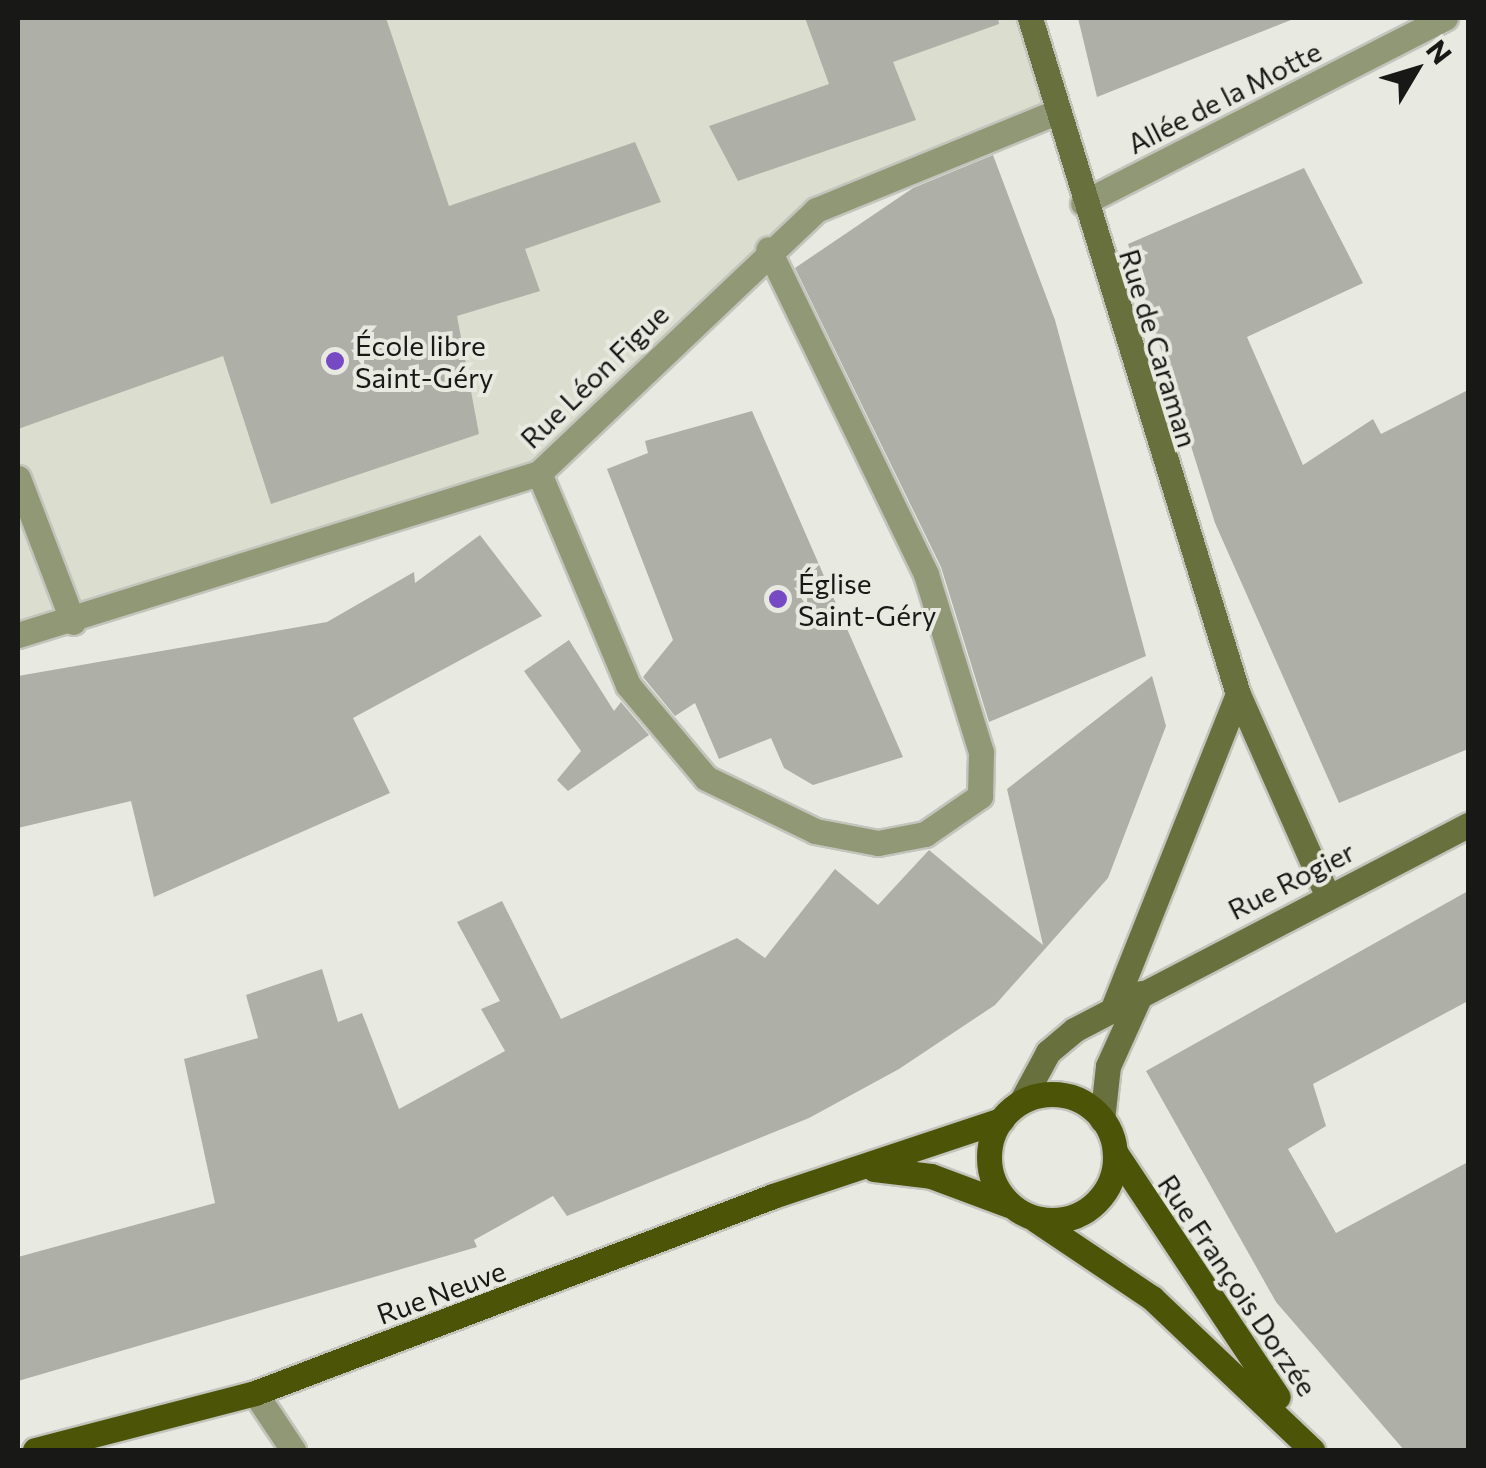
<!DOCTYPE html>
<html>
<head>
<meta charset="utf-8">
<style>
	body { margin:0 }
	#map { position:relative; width:1486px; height:1468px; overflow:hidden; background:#e8eae1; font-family:Commissioner,sans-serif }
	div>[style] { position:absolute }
	.built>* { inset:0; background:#dbdece }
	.building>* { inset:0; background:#aeafa7 }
	.roads { filter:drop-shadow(2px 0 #c3c4bc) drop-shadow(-2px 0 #c3c4bc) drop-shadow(0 2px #c3c4bc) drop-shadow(0 -2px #c3c4bc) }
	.lane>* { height:25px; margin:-12.5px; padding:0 12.5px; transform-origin:12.5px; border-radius:12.5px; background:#919875 }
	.street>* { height:25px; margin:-12.5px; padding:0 12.5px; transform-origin:12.5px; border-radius:12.5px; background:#919875 }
	.secondary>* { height:25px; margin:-12.5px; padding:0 12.5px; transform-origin:12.5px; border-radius:12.5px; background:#68703d }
	.primary>* { height:25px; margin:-12.5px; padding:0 12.5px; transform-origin:12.5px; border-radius:12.5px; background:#4c5408 }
	.primary>.ring { margin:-12.5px; padding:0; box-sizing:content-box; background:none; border:25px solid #4c5408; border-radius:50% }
	.dots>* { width:28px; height:28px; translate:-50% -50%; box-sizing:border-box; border:5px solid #e8eae1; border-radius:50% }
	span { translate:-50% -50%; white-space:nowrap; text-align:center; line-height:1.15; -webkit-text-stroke:8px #e8eae1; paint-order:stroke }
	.street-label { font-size:28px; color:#181916 }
	.poi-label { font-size:28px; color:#181916 }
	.left { translate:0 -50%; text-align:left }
	.frame { position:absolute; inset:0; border:20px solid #181916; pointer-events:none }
	.north { position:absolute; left:1366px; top:20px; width:100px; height:100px; -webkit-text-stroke:8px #e8eae1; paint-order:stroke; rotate:52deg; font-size:28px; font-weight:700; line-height:40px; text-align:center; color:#181916 }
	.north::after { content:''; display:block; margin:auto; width:35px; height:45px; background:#181916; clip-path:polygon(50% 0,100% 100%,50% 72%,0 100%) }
</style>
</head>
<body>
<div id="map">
	<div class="built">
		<i style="clip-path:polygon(18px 18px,1030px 18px,1054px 113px,816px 210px,539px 473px,18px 635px)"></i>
	</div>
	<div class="building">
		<i style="clip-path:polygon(18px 18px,386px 18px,449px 206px,635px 142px,661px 202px,525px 249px,540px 291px,457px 316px,479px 434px,271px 504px,223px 356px,18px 429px)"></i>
		<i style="clip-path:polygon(805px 18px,998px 18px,999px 24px,893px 62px,916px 120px,738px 181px,709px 126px,829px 84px)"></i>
		<i style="clip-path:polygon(1078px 18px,1290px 18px,1291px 20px,1097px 97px)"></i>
		<i style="clip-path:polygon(993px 155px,1055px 320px,1146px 656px,989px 722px,941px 567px,795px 268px,913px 188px)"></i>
		<i style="clip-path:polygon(1304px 168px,1363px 283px,1247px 337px,1303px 465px,1373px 419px,1381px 434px,1468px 390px,1468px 749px,1339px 803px,1215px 523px,1128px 244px)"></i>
		<i style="clip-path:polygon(752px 411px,903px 757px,813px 785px,784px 768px,771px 738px,719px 759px,695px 703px,675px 716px,643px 677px,673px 640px,607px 469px,648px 453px,645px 441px)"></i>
		<i style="clip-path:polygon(480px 535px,542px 616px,353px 718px,390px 793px,154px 897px,131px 801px,18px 828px,18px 676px,327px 622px,414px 572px,415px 583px)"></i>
		<i style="clip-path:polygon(569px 640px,614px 711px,621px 702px,649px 735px,568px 791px,557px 780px,581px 751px,524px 671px)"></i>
		<i style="clip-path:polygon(1152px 676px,1166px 726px,1108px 878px,995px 1005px,899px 1069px,809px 1118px,567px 1216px,553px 1196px,474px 1240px,477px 1247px,18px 1381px,18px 1257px,215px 1203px,184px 1059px,258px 1038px,246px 995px,322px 969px,338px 1022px,362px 1013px,399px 1109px,505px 1051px,481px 1009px,500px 1001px,457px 922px,502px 901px,561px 1019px,737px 938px,765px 958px,835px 869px,878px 905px,929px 850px,1043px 945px,1007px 789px)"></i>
		<i style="clip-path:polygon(1468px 891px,1468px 1001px,1313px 1084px,1326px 1126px,1288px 1149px,1336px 1233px,1468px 1162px,1468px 1450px,1404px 1450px,1276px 1302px,1146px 1071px)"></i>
	</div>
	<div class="roads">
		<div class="lane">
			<i style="left:539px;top:473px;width:230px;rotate:67.2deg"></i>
			<i style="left:628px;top:685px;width:121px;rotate:50deg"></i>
			<i style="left:706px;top:778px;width:121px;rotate:25.9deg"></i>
			<i style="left:815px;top:831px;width:64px;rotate:10.8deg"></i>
			<i style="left:878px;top:843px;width:48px;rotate:-10.8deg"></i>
			<i style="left:925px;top:834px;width:67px;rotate:-34.6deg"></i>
			<i style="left:980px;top:796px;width:44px;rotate:-88.7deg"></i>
			<i style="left:981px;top:752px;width:186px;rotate:-107.2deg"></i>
			<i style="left:926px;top:574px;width:361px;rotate:-115.9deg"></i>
		</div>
		<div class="street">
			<i style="left:1083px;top:203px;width:407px;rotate:-27.1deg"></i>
			<i style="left:18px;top:478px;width:154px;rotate:69.1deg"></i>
			<i style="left:18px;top:635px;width:546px;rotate:-17.27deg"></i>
			<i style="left:539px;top:473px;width:382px;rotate:-43.5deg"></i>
			<i style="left:816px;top:210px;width:257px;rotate:-22.2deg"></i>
			<i style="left:255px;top:1393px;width:69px;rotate:56.3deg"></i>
		</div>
		<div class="secondary">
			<i style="left:1030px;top:18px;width:707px;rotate:72.9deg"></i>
			<i style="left:1238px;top:694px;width:218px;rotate:66.1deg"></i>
			<i style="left:1113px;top:1008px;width:338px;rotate:-68.3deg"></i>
			<i style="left:1021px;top:1102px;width:57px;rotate:-61.6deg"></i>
			<i style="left:1048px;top:1052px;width:34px;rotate:-40deg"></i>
			<i style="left:1074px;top:1030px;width:444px;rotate:-27.5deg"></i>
			<i style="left:1102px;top:1120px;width:54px;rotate:-83.7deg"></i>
			<i style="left:1108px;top:1066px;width:80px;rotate:-65.7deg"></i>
		</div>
		<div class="primary">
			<i class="ring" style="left:989px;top:1094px;width:101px;height:101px"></i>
			<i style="left:1115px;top:1152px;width:294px;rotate:56.4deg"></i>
			<i style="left:874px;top:1169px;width:57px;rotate:7deg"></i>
			<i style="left:931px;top:1176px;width:83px;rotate:20.4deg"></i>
			<i style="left:1036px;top:1220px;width:140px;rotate:33.9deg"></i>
			<i style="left:1152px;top:1298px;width:221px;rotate:43.5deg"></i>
			<i style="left:35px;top:1450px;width:227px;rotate:-14.5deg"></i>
			<i style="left:255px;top:1393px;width:554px;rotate:-20.82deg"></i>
			<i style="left:773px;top:1196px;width:241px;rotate:-18.4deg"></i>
		</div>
	</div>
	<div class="dots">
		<i style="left:335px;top:361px;background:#754ac2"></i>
		<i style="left:778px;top:599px;background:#754ac2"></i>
	</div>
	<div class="street-label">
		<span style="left:1224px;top:97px;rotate:-27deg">Allée de la Motte</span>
		<span style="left:1159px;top:348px;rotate:73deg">Rue de Caraman</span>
		<span style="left:594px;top:376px;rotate:-44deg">Rue Léon Figue</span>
		<span style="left:1291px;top:880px;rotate:-27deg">Rue Rogier</span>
		<span style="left:1238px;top:1285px;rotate:56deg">Rue François Dorzée</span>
		<span style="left:441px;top:1292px;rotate:-20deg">Rue Neuve</span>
	</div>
	<div class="poi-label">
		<span class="left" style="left:355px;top:361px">École libre<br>Saint-Géry</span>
		<span class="left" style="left:798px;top:599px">Église<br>Saint-Géry</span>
	</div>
	<div class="frame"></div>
	<div class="north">N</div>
</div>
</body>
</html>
